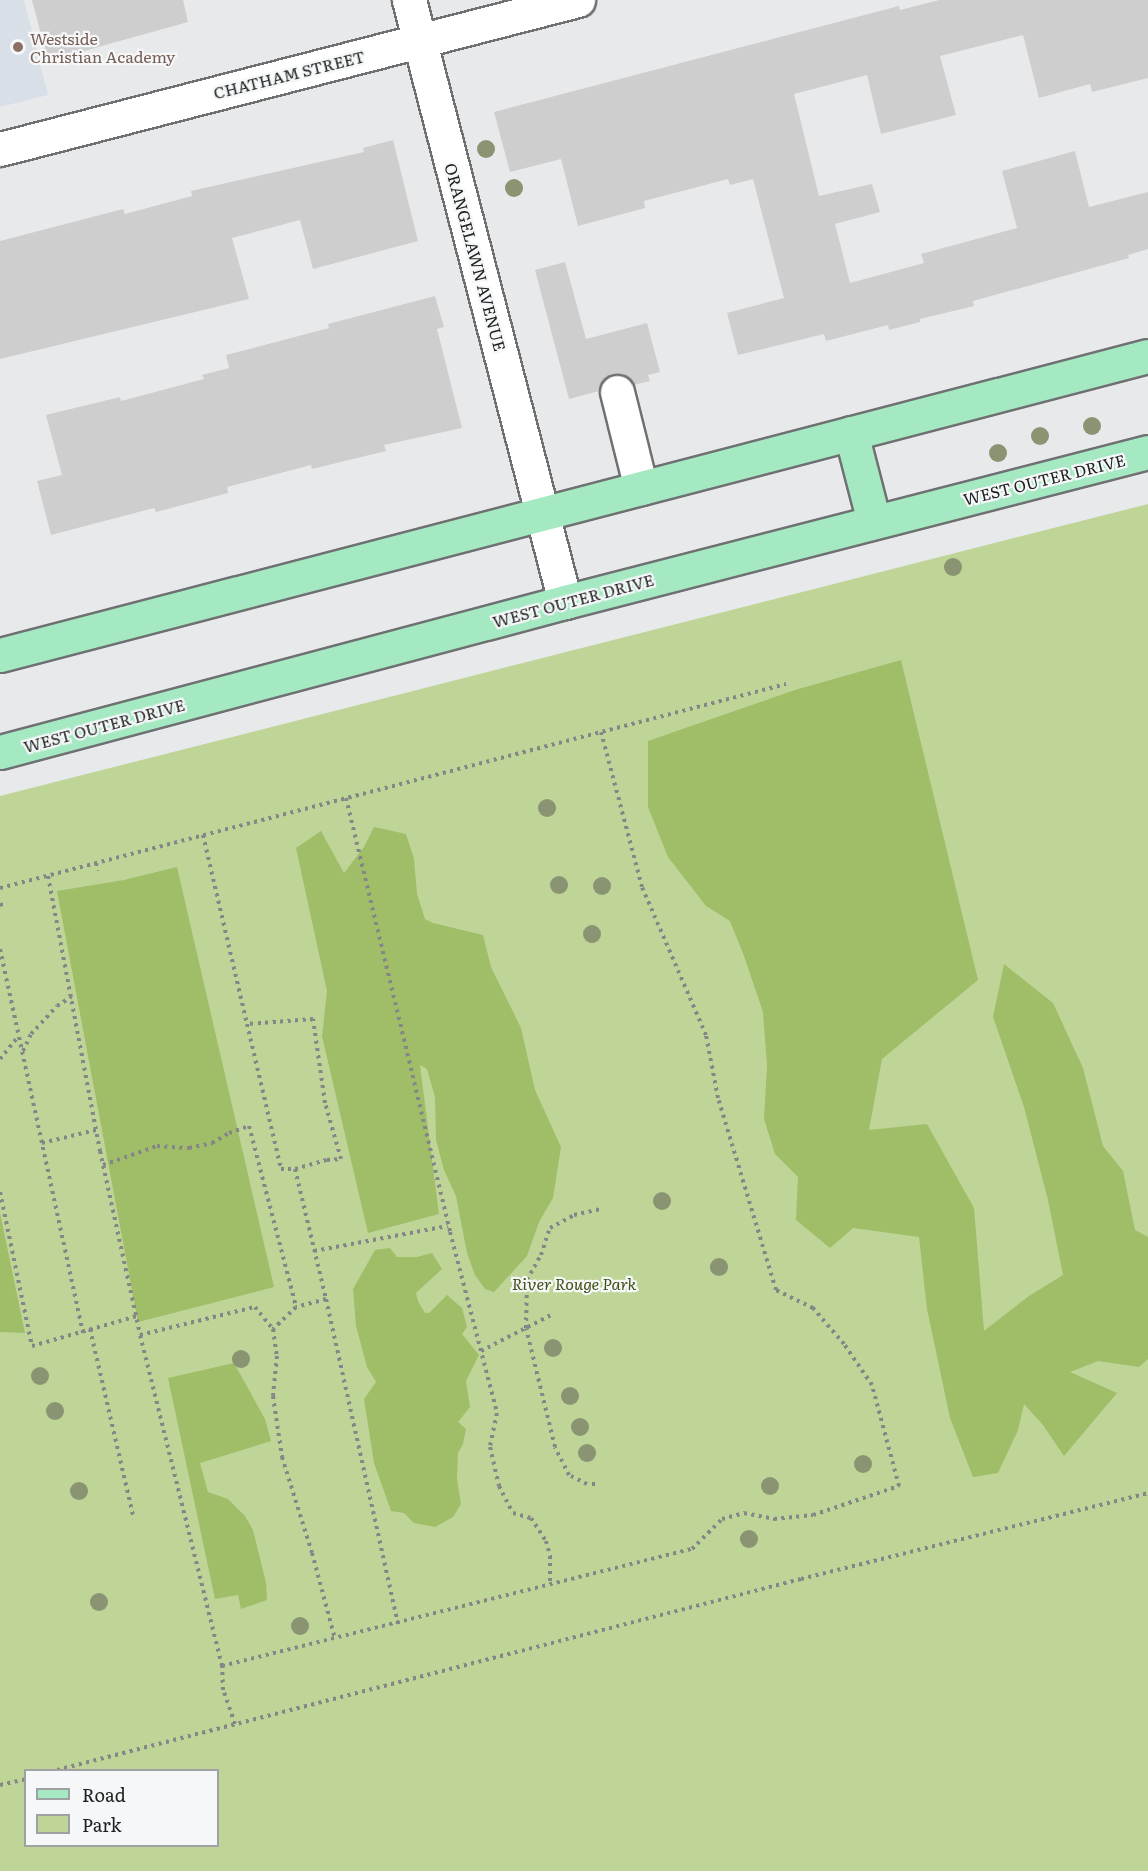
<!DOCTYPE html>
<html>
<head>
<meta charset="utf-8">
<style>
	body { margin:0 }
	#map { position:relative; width:1148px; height:1871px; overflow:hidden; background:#e8e9eb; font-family:Literata,serif }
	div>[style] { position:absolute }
	.built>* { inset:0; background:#d9dfe7 }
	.green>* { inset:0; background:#bed597 }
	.forest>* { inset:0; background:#a0bd68 }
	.building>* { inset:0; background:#cfcecf }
	.path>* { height:4px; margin-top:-2px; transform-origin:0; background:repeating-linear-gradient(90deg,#858687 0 3px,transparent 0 7.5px) }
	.roads { filter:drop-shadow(2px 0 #6f7072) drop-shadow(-2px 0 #6f7072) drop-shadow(0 2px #6f7072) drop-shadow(0 -2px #6f7072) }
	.minor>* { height:33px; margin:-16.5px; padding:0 16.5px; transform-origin:16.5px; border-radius:16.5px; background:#fff }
	.major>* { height:33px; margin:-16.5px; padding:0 16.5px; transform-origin:16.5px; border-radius:16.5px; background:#a4e9c1 }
	.trees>* { width:18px; height:18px; margin:-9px; border-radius:50%; background:#8a9473 }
	.dots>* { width:16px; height:16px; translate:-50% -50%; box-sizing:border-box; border:3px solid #f5f7f8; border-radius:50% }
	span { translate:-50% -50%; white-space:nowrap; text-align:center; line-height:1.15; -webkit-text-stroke:4.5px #f5f7f8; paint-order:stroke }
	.education-label { font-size:16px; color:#785e54 }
	.left { translate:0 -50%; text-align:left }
	.street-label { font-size:16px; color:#202121 }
	.park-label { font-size:16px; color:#3d4f11; font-style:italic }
	.legend { position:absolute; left:24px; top:1769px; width:195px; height:78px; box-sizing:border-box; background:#f5f7f8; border:2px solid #a0a1a2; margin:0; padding:8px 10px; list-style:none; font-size:18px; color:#202121 }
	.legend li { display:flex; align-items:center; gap:12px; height:30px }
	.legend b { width:30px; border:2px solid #a0a1a2 }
</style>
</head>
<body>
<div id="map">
	<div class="built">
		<i style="clip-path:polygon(0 0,24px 0,48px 95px,0 107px)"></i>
	</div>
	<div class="green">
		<i style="clip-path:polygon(evenodd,1148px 504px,1148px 1871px,0 1871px,0 796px,1148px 504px,26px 1770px,218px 1770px,218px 1846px,26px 1846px,26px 1770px)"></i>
	</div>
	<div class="forest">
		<i style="clip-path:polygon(901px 660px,978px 980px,882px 1059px,869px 1130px,927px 1124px,974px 1208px,984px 1331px,1029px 1296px,1063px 1275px,1048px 1200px,1024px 1107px,993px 1017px,1004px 964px,1053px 1003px,1083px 1068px,1103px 1146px,1123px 1171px,1135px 1230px,1148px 1237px,1148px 1359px,1139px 1367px,1098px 1361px,1070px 1372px,1117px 1393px,1064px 1456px,1043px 1425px,1024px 1404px,1018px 1430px,998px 1473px,973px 1477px,950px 1418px,927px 1309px,919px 1237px,853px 1228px,830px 1248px,796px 1220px,798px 1177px,775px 1154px,764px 1119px,767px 1065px,763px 1012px,744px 956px,730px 921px,706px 906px,668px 857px,648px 807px,648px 741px,795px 690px)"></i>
		<i style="clip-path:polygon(374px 827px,406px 834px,414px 859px,417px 894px,425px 919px,433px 923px,483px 935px,491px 967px,521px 1028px,535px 1090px,561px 1147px,553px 1198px,539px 1222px,527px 1256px,494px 1292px,485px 1289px,475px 1275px,467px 1253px,456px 1196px,444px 1170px,436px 1140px,435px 1097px,427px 1069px,420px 1065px,439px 1214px,368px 1233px,322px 1036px,327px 991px,296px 848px,321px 831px,344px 873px,364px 847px)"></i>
		<i style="clip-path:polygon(177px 867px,274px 1287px,138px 1322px,57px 891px,124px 880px)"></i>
		<i style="clip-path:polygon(0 1213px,25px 1333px,0 1332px)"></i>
		<i style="clip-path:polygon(390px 1248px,397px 1257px,417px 1257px,432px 1253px,442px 1269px,416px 1293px,418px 1301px,425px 1313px,429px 1313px,447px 1295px,462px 1308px,467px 1327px,462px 1334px,479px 1355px,466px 1381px,470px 1407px,458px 1422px,466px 1429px,463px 1444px,458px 1453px,457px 1479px,461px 1504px,453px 1517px,435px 1527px,414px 1523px,404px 1513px,391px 1511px,374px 1463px,364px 1399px,376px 1382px,367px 1367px,356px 1326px,353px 1289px,375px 1250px)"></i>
		<i style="clip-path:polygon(234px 1363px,265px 1419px,271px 1441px,200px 1463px,208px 1492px,228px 1499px,245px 1516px,253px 1530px,266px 1583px,267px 1600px,241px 1609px,238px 1595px,215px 1599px,168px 1378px)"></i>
	</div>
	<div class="building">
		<i style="clip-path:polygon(32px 0,183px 0,188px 22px,48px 61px)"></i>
		<i style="clip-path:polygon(939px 0,1148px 0,1148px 78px,1092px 92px,1090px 84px,1039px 98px,1023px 35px,940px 56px,956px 115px,881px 134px,867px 75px,794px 94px,819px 196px,872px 184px,880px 212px,835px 224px,850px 283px,924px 263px,921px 254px,1017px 228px,1002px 171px,1075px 151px,1089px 207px,1148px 192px,1148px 249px,1128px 255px,1129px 258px,973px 301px,974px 306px,920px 319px,920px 322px,889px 330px,888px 325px,826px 341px,824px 334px,738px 355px,727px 313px,784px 298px,753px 179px,730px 185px,728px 179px,644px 201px,645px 208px,578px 226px,561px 159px,510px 172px,494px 112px,899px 6px,900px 10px)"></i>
		<i style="clip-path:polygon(393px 140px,418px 241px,313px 269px,300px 220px,232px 238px,249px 299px,0 359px,0 241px,123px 209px,125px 214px,192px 196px,191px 191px,364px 152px,363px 148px)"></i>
		<i style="clip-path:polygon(565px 262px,586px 339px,647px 323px,660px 372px,648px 375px,650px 381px,634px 385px,623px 374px,613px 374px,604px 379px,599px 391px,569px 399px,535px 270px)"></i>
		<i style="clip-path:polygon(435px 296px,444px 327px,437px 329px,462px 428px,384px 445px,386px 451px,312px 469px,311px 465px,227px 487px,228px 493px,156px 512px,154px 508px,51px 535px,37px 481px,62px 475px,46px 415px,120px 397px,121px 401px,204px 379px,202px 375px,229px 368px,226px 355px,329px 328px,328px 324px)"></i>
	</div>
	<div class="path">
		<i style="left:346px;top:798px;width:446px;rotate:76.5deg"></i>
		<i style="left:450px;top:1232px;width:187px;rotate:75.4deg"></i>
		<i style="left:497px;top:1413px;width:35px;rotate:102deg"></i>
		<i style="left:490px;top:1447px;width:40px;rotate:77deg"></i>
		<i style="left:499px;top:1486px;width:30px;rotate:63deg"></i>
		<i style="left:513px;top:1513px;width:19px;rotate:16deg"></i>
		<i style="left:531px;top:1518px;width:27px;rotate:57deg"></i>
		<i style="left:546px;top:1541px;width:16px;rotate:75deg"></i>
		<i style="left:550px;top:1556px;width:29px;rotate:90deg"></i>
		<i style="left:203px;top:835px;width:194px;rotate:76.9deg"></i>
		<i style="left:96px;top:863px;width:8px;rotate:76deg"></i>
		<i style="left:48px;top:876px;width:280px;rotate:79.3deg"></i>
		<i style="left:100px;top:1151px;width:188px;rotate:77.7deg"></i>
		<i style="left:0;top:888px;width:812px;rotate:-14.55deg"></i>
		<i style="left:0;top:904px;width:5px;rotate:22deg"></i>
		<i style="left:0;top:949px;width:393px;rotate:77.8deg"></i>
		<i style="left:23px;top:1051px;width:19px;rotate:-65deg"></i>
		<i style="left:31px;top:1034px;width:38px;rotate:-47deg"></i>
		<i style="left:57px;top:1006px;width:17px;rotate:-33deg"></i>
		<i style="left:0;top:1059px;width:28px;rotate:-51deg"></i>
		<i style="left:42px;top:1143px;width:56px;rotate:-13.5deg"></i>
		<i style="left:103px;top:1165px;width:57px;rotate:-19.4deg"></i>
		<i style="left:157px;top:1146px;width:32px;rotate:4deg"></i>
		<i style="left:189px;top:1148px;width:24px;rotate:-12deg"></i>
		<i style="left:212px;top:1143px;width:20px;rotate:-30deg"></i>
		<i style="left:229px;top:1133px;width:21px;rotate:-19deg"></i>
		<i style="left:249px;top:1126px;width:187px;rotate:75.4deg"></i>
		<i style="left:295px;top:1169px;width:33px;rotate:-16deg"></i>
		<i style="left:327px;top:1160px;width:14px;rotate:-4deg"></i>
		<i style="left:341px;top:1159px;width:58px;rotate:-105.9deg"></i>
		<i style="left:325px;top:1103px;width:85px;rotate:-98.1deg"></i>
		<i style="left:313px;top:1019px;width:66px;rotate:175.7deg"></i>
		<i style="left:247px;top:1024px;width:149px;rotate:76.8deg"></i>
		<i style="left:281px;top:1169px;width:14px"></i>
		<i style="left:295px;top:1169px;width:134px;rotate:76.6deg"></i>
		<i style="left:326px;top:1299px;width:31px;rotate:165deg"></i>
		<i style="left:296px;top:1307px;width:32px;rotate:136deg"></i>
		<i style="left:273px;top:1329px;width:27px;rotate:82deg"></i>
		<i style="left:277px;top:1356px;width:40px;rotate:95.7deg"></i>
		<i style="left:273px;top:1396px;width:62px;rotate:81.6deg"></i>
		<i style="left:282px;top:1457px;width:101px;rotate:72.6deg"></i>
		<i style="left:312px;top:1553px;width:89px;rotate:75deg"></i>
		<i style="left:0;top:1192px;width:157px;rotate:78.3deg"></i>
		<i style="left:32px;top:1346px;width:109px;rotate:-15.9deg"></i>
		<i style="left:314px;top:1251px;width:136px;rotate:-10.6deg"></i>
		<i style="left:326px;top:1299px;width:333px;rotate:77.5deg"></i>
		<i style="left:90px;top:1329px;width:195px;rotate:77deg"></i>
		<i style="left:481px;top:1351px;width:79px;rotate:-27.2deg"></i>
		<i style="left:595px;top:1484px;width:8px;rotate:180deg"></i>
		<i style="left:587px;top:1484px;width:20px;rotate:-153deg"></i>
		<i style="left:569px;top:1475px;width:31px;rotate:-117deg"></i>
		<i style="left:555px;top:1447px;width:122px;rotate:-103.7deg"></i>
		<i style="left:526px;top:1328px;width:48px;rotate:-88.8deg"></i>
		<i style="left:527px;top:1280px;width:29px;rotate:-61deg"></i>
		<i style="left:541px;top:1255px;width:28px;rotate:-72deg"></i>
		<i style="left:550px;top:1228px;width:27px;rotate:-28deg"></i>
		<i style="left:574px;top:1215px;width:27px;rotate:-13deg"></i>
		<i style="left:222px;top:1666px;width:484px;rotate:-14deg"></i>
		<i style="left:692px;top:1549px;width:42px;rotate:-45deg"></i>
		<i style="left:722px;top:1519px;width:23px;rotate:-15deg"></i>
		<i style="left:744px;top:1513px;width:31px;rotate:11deg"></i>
		<i style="left:774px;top:1519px;width:39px;rotate:-6deg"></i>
		<i style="left:813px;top:1515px;width:91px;rotate:-18.6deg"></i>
		<i style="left:899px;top:1486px;width:105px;rotate:-105deg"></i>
		<i style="left:872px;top:1385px;width:50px;rotate:-124.3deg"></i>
		<i style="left:844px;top:1344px;width:48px;rotate:-130.7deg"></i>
		<i style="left:813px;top:1308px;width:41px;rotate:-154.1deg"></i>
		<i style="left:776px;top:1290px;width:201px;rotate:-106.8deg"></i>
		<i style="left:718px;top:1098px;width:64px;rotate:-100.8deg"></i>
		<i style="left:706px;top:1035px;width:161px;rotate:-113.4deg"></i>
		<i style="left:642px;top:887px;width:160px;rotate:-104.8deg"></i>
		<i style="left:235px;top:1724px;width:36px;rotate:-109deg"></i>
		<i style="left:223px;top:1690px;width:24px;rotate:-92deg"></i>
		<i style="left:222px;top:1666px;width:341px;rotate:-103.9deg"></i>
		<i style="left:140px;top:1335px;width:118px;rotate:-13.7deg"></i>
		<i style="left:255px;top:1307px;width:28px;rotate:51deg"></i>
		<i style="left:57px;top:1770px;width:768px;rotate:-14.4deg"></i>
		<i style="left:801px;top:1579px;width:357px;rotate:-13.9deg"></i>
		<i style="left:0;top:1785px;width:27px;rotate:-13deg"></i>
	</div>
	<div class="roads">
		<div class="minor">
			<i style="left:409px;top:0;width:622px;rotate:75.47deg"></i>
			<i style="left:0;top:149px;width:597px;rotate:-14.46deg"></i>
			<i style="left:617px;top:392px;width:99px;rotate:76deg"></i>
		</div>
		<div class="major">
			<i style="left:851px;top:433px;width:92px;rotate:75.5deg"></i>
			<i style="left:0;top:655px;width:1186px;rotate:-14.6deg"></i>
			<i style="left:0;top:752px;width:585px;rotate:-14.87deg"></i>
			<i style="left:565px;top:602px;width:602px;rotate:-14.43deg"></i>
		</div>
	</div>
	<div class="trees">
		<i style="left:486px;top:149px"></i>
		<i style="left:514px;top:188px"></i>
		<i style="left:1092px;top:426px"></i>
		<i style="left:1040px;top:436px"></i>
		<i style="left:998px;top:453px"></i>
		<i style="left:953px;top:567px"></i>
		<i style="left:547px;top:808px"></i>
		<i style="left:559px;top:885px"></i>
		<i style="left:602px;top:886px"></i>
		<i style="left:592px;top:934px"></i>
		<i style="left:662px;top:1201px"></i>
		<i style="left:719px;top:1267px"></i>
		<i style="left:553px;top:1348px"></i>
		<i style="left:241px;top:1359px"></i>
		<i style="left:40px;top:1376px"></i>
		<i style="left:570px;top:1396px"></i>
		<i style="left:55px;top:1411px"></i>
		<i style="left:580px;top:1427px"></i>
		<i style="left:587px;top:1453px"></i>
		<i style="left:863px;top:1464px"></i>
		<i style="left:770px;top:1486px"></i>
		<i style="left:79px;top:1491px"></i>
		<i style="left:749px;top:1539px"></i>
		<i style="left:99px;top:1602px"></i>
		<i style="left:300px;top:1626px"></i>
	</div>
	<div class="dots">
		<i style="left:18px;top:47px;background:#8d6e63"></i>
	</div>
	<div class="education-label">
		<span class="left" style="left:30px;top:47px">Westside<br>Christian Academy</span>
	</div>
	<div class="street-label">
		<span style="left:289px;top:74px;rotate:-14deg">CHATHAM STREET</span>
		<span style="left:476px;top:257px;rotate:75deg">ORANGELAWN AVENUE</span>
		<span style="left:1044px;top:479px;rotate:-14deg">WEST OUTER DRIVE</span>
		<span style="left:573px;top:600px;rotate:-15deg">WEST OUTER DRIVE</span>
		<span style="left:104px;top:725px;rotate:-15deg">WEST OUTER DRIVE</span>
	</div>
	<div class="park-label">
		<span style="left:574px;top:1283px">River Rouge Park</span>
	</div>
	<ul class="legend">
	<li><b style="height:8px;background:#a4e9c1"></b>Road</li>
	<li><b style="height:16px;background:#bed597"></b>Park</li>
	</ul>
</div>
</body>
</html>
